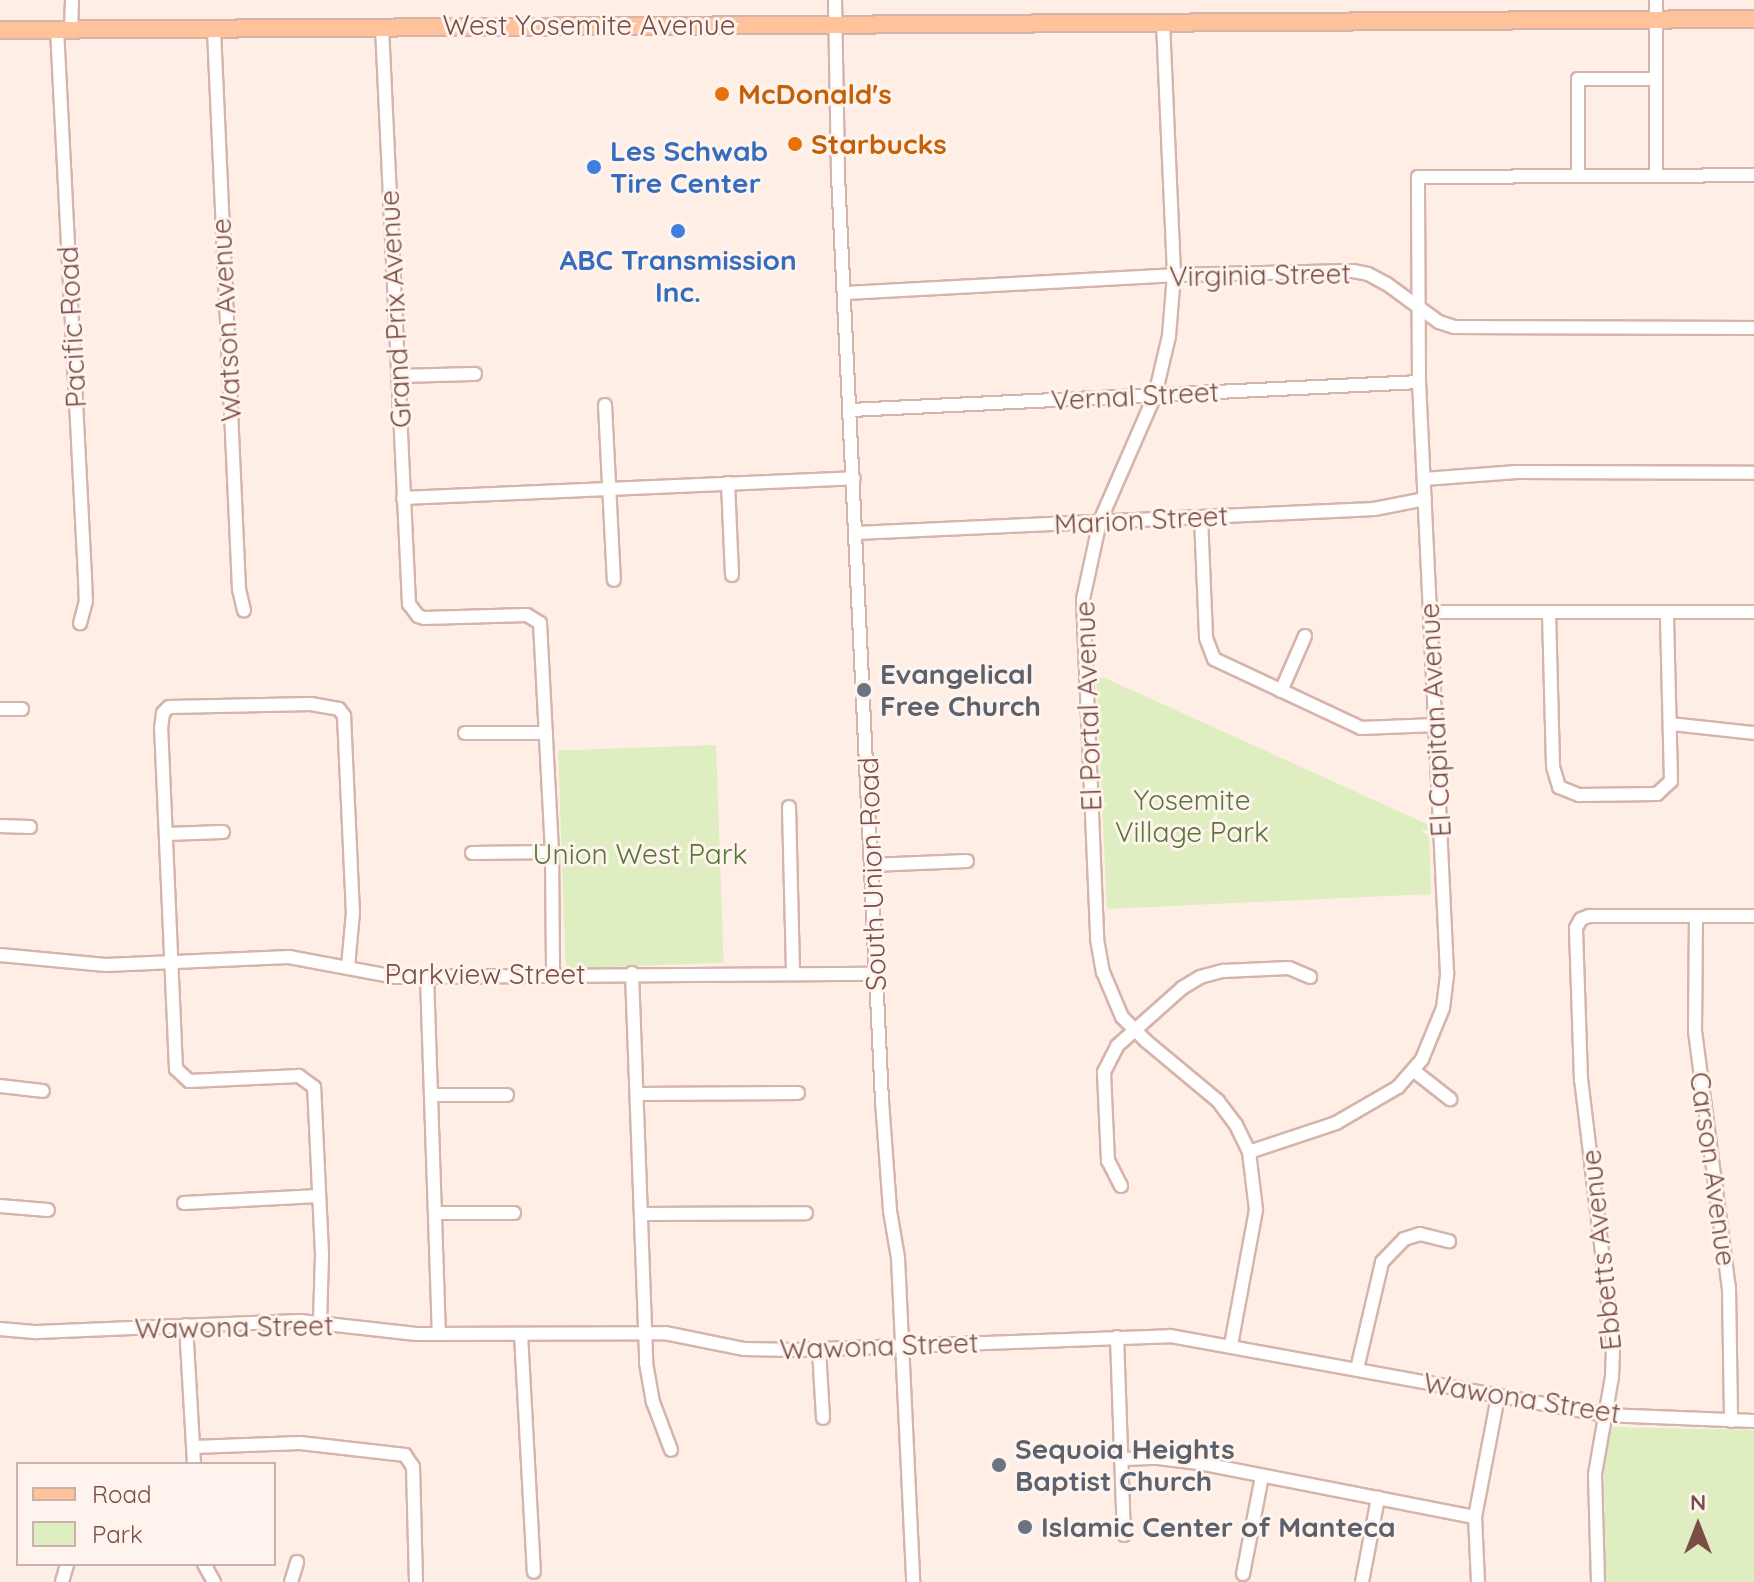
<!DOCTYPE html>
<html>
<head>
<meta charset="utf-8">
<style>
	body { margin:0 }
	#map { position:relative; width:1754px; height:1582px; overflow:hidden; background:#ffeee5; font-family:Quicksand,sans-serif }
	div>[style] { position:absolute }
	.green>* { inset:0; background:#deeec1; transform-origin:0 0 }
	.roads { filter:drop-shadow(2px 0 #d5b4ac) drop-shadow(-2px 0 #d5b4ac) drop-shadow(0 2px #d5b4ac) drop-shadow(0 -2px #d5b4ac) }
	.minor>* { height:12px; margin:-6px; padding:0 6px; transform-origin:6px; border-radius:6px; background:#fff }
	.major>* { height:16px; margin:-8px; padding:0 8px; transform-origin:8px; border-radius:8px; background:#ffc29b }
	.dots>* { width:22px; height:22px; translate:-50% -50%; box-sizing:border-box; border:4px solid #fff4ed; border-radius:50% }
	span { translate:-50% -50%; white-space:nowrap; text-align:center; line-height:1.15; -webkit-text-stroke:6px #fff4ed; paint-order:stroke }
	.street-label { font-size:28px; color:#7b4d47 }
	.food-label { font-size:28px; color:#c56008; font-weight:700 }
	.left { translate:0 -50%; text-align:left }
	.shop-label { font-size:28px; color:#366cbe; font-weight:700 }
	.worship-label { font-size:28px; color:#5b616d; font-weight:700 }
	.park-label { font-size:28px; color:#597638 }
	.legend { position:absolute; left:16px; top:1462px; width:260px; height:104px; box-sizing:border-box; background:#fff4ed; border:2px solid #cab1ab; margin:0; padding:10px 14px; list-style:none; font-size:24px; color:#7b4d47 }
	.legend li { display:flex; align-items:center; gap:16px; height:40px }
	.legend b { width:40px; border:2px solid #cab1ab }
	.north { position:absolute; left:1658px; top:1486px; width:80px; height:80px; -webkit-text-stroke:6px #fff4ed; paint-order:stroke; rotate:0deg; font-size:22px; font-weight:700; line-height:32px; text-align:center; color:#7b4d47 }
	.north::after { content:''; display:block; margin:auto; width:28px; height:36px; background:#7b4d47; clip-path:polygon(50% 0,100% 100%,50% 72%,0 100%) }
</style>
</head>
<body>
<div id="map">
	<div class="green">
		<i style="clip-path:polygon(1096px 674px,1429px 825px,1431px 894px,1107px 909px)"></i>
		<i style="left:716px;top:745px;width:218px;height:158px;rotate:88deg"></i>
		<i style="clip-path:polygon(1611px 1427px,1754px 1430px,1754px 1582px,1605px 1582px,1604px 1462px)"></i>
	</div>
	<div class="roads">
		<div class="minor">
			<i style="left:835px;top:0;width:175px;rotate:89deg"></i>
			<i style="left:838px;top:175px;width:927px;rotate:87.28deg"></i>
			<i style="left:882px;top:1101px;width:110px;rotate:85.8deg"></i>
			<i style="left:890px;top:1211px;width:48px;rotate:80.3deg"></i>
			<i style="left:898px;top:1258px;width:324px;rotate:87.3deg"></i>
			<i style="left:1163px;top:22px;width:253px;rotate:87.5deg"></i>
			<i style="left:1174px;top:275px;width:61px;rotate:94.7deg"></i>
			<i style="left:1169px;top:336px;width:61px;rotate:103.3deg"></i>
			<i style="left:1155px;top:395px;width:137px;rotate:113.6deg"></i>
			<i style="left:1100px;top:521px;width:80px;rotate:102.3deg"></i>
			<i style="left:1083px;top:599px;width:340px;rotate:87.6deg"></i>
			<i style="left:1097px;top:939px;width:34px;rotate:80deg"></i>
			<i style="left:1103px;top:972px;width:49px;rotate:67.1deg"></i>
			<i style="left:1122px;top:1017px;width:34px;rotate:45deg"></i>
			<i style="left:1146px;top:1041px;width:94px;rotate:39.8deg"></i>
			<i style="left:1218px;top:1101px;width:30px;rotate:53deg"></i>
			<i style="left:1236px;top:1125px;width:30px;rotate:64deg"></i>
			<i style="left:1249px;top:1152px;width:58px;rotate:83.1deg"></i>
			<i style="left:1256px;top:1210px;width:137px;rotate:100.5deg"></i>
			<i style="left:382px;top:27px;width:578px;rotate:87.32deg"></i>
			<i style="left:409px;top:604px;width:15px;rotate:53deg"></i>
			<i style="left:418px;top:616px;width:6px;rotate:18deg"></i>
			<i style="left:424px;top:618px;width:103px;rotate:-1.7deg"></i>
			<i style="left:527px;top:615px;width:15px;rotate:32deg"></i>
			<i style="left:540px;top:623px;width:229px;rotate:87deg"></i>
			<i style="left:552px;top:852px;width:121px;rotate:89.5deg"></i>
			<i style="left:57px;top:29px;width:550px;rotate:87.08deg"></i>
			<i style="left:85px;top:578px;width:23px;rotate:88deg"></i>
			<i style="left:86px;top:601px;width:23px;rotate:105deg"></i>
			<i style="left:71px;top:29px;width:29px;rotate:-88deg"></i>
			<i style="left:214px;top:30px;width:560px;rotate:87.44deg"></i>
			<i style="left:239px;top:589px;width:22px;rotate:77deg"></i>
			<i style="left:1656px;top:175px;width:175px;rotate:-90deg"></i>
			<i style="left:1578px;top:176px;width:97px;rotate:-90deg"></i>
			<i style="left:1578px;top:79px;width:78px"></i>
			<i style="left:846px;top:293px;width:328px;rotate:-3.1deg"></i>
			<i style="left:1174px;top:275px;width:179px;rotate:-1.3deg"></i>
			<i style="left:1353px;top:271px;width:15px;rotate:11deg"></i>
			<i style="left:1368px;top:274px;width:21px;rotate:28deg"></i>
			<i style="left:1387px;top:284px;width:64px;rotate:36.2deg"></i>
			<i style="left:1439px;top:322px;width:16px;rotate:18deg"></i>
			<i style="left:1454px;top:327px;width:300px;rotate:0.2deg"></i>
			<i style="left:398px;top:376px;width:77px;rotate:-1.5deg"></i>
			<i style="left:605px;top:405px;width:175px;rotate:87.1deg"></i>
			<i style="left:851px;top:410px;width:569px;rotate:-2.82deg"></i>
			<i style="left:1424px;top:479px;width:93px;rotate:-4.3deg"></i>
			<i style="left:1517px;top:472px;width:237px;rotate:0.2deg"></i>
			<i style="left:728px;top:483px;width:92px;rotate:87.5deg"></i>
			<i style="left:403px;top:498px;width:451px;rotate:-2.5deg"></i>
			<i style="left:1201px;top:517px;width:121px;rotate:87.6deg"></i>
			<i style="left:1206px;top:638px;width:22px;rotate:69deg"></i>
			<i style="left:1214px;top:659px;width:162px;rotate:25.1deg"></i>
			<i style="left:1361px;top:728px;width:75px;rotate:-2.3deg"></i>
			<i style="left:856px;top:533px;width:519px;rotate:-2.65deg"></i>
			<i style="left:1374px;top:509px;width:52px;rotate:-11.1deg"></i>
			<i style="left:1430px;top:612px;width:324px"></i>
			<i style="left:1549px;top:612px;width:155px;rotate:88.5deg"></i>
			<i style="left:1553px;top:767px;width:21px;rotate:73deg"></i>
			<i style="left:1559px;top:787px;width:22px;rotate:22deg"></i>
			<i style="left:1579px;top:795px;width:78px;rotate:-0.7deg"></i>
			<i style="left:1657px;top:794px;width:19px;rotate:-43deg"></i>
			<i style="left:1671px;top:781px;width:168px;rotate:-91.4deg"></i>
			<i style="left:1281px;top:691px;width:60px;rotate:-66.4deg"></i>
			<i style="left:0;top:709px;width:22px"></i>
			<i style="left:1671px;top:724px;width:83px;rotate:6.2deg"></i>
			<i style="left:465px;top:733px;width:81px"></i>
			<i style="left:789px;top:807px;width:166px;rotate:88.6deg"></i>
			<i style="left:0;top:826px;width:30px;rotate:2deg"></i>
			<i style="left:166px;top:834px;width:57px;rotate:-2deg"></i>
			<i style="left:472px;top:853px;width:80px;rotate:-0.7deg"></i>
			<i style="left:871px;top:865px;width:96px;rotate:-2.4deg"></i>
			<i style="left:1696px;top:916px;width:115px;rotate:90.5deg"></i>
			<i style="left:1695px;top:1031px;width:259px;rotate:82.5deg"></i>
			<i style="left:1729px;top:1288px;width:133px;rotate:89.1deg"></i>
			<i style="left:0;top:955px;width:106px;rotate:5.4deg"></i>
			<i style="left:106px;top:965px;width:183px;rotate:-2.5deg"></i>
			<i style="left:289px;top:957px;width:109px;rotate:10.6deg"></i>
			<i style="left:396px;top:977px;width:481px;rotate:-0.4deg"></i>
			<i style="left:632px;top:973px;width:390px;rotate:87.9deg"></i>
			<i style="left:646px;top:1363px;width:40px;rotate:80deg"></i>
			<i style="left:653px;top:1402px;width:51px;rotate:69.4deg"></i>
			<i style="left:427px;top:976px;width:358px;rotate:88.1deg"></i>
			<i style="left:1414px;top:1071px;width:46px;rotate:37.9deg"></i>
			<i style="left:0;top:1086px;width:43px;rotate:6.6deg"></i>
			<i style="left:637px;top:1094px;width:161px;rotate:-0.4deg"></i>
			<i style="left:433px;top:1095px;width:74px"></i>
			<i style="left:1249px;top:1152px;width:92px;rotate:-18.4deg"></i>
			<i style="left:1336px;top:1123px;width:72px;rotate:-30.1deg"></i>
			<i style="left:1398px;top:1087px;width:37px;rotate:-49deg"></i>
			<i style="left:1422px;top:1059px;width:55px;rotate:-67.6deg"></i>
			<i style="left:1443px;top:1008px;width:35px;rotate:-83deg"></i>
			<i style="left:1447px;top:973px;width:592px;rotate:-92.71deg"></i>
			<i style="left:1419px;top:382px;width:205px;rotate:-90.3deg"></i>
			<i style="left:1418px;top:177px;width:336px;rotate:-0.3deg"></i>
			<i style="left:1121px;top:1186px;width:28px;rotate:-117deg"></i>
			<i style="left:1108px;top:1161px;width:89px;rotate:-92.6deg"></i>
			<i style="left:1104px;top:1072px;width:29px;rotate:-63deg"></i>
			<i style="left:1117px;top:1046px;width:87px;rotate:-41.7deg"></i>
			<i style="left:1182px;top:988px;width:21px;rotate:-31deg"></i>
			<i style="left:1200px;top:977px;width:24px;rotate:-15deg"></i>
			<i style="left:1223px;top:971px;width:66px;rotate:-2.6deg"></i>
			<i style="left:1289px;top:968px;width:23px;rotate:23deg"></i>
			<i style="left:184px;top:1203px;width:135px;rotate:-3deg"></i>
			<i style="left:0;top:1206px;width:48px;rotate:4.8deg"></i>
			<i style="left:437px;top:1213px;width:77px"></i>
			<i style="left:642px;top:1214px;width:164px;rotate:-0.3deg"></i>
			<i style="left:320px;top:1322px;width:68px;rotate:-88.3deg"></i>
			<i style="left:322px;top:1254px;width:167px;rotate:-92.7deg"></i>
			<i style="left:314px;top:1087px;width:19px;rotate:-144deg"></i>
			<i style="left:299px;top:1076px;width:110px;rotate:177.4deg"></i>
			<i style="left:189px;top:1081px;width:18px;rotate:-137deg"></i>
			<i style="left:176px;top:1069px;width:340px;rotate:-92.5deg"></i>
			<i style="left:161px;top:729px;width:16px;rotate:-83deg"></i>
			<i style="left:163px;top:713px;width:8px;rotate:-45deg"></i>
			<i style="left:169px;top:707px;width:142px;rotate:-1.2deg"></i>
			<i style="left:311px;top:704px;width:28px;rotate:10deg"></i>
			<i style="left:339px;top:709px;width:9px;rotate:54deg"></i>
			<i style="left:344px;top:716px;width:196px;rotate:87.4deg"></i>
			<i style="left:353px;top:912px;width:55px;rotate:95.2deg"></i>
			<i style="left:186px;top:1325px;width:139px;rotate:86.7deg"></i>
			<i style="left:0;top:1329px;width:37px;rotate:5deg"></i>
			<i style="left:37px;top:1332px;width:263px;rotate:-2.4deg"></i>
			<i style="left:300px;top:1321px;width:117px;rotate:6.4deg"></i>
			<i style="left:416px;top:1334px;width:249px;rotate:-0.2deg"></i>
			<i style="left:665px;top:1333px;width:81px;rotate:11.4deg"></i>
			<i style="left:744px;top:1349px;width:52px;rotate:1.1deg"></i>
			<i style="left:796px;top:1350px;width:374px;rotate:-2.1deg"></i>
			<i style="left:1170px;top:1336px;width:441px;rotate:10.3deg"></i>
			<i style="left:1604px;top:1415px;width:150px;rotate:2.3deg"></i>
			<i style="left:521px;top:1334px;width:238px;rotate:86.9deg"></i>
			<i style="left:1117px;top:1337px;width:198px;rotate:88deg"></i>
			<i style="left:819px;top:1350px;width:68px;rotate:86.6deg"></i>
			<i style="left:1357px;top:1369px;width:110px;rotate:-76.8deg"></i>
			<i style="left:1382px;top:1262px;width:32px;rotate:-46deg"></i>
			<i style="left:1404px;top:1239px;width:17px;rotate:-17deg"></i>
			<i style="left:1420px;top:1234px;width:30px;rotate:14deg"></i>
			<i style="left:194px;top:1447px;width:106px;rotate:-2.2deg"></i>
			<i style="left:300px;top:1443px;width:106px;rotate:6.5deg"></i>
			<i style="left:405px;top:1455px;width:14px;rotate:56deg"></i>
			<i style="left:413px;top:1467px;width:115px;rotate:88.5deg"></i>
			<i style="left:1123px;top:1459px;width:35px;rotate:-2deg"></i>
			<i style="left:1158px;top:1458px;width:41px;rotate:7deg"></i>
			<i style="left:1199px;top:1463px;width:281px;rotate:11.1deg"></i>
			<i style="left:204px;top:1564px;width:21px;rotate:61deg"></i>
			<i style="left:1243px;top:1574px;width:100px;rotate:-79deg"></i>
			<i style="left:62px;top:1582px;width:19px;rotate:-74deg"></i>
			<i style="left:291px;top:1582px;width:21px;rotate:-73deg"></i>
			<i style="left:1362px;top:1582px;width:86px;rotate:-79.2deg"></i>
			<i style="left:1478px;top:1582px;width:65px;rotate:-92.6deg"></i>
			<i style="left:1475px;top:1517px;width:123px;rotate:-79.2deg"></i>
			<i style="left:1598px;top:1582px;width:108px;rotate:-91.6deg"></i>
			<i style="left:1595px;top:1474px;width:98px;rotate:-80.1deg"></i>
			<i style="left:1612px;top:1377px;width:34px;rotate:-88deg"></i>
			<i style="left:1613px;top:1343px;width:265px;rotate:-96.9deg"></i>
			<i style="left:1581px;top:1080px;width:152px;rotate:-91.9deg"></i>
			<i style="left:1576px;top:928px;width:10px;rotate:-61deg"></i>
			<i style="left:1581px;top:919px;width:9px;rotate:-21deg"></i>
			<i style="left:1589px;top:916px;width:165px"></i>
		</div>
		<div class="major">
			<i style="left:0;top:30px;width:1754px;rotate:-0.36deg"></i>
		</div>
	</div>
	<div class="dots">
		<i style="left:722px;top:94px;background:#e8710a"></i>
		<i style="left:795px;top:144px;background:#e8710a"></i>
		<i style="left:594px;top:167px;background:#3f7fe0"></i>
		<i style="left:678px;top:231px;background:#3f7fe0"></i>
		<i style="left:864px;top:690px;background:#6b7280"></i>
		<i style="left:999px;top:1465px;background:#6b7280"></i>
		<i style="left:1025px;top:1527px;background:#6b7280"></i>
	</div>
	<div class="street-label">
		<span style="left:589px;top:25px">West Yosemite Avenue</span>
		<span style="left:1260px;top:275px;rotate:-1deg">Virginia Street</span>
		<span style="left:395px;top:309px;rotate:-93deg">Grand Prix Avenue</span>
		<span style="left:226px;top:320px;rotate:-93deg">Watson Avenue</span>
		<span style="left:72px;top:327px;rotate:-93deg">Pacific Road</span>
		<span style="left:1135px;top:396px;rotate:-3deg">Vernal Street</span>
		<span style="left:1141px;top:520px;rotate:-3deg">Marion Street</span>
		<span style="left:1088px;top:706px;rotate:-92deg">El Portal Avenue</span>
		<span style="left:1435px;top:720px;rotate:-93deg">El Capitan Avenue</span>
		<span style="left:872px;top:874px;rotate:-92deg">South Union Road</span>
		<span style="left:485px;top:974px">Parkview Street</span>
		<span style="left:1713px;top:1169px;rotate:82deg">Carson Avenue</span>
		<span style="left:1601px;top:1250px;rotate:-96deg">Ebbetts Avenue</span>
		<span style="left:234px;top:1327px;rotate:-1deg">Wawona Street</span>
		<span style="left:879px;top:1346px;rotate:-2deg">Wawona Street</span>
		<span style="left:1522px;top:1398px;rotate:9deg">Wawona Street</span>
	</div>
	<div class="food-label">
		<span class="left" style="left:738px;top:94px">McDonald's</span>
		<span class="left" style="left:811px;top:144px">Starbucks</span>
	</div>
	<div class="shop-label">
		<span class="left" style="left:610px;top:167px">Les Schwab<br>Tire Center</span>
		<span style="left:678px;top:276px">ABC Transmission<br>Inc.</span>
	</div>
	<div class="worship-label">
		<span class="left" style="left:880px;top:690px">Evangelical<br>Free Church</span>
		<span class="left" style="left:1015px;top:1465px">Sequoia Heights<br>Baptist Church</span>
		<span class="left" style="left:1041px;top:1527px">Islamic Center of Manteca</span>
	</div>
	<div class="park-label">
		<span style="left:1192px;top:816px">Yosemite<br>Village Park</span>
		<span style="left:640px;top:854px">Union West Park</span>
	</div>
	<ul class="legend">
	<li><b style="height:10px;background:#ffc29b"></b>Road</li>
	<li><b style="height:22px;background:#deeec1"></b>Park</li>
	</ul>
	<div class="north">N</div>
</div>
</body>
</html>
